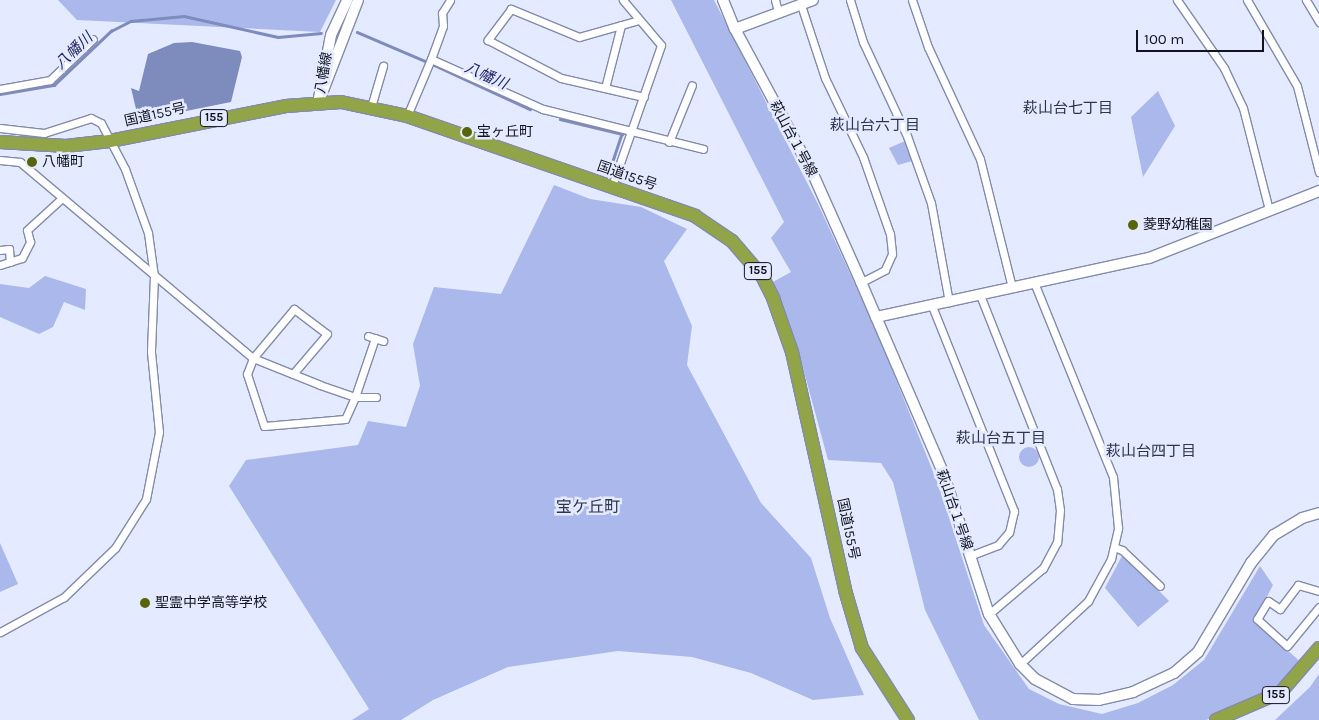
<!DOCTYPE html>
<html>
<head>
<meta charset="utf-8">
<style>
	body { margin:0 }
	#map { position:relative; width:1319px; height:720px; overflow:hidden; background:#e4eaff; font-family:Karla,"Noto Sans JP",sans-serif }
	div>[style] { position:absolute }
	.green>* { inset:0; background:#abb8eb }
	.round { border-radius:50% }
	.water>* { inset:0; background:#7e8bbd }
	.stream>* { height:2.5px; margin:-1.25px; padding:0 1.25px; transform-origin:1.25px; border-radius:1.25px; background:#7e8bbd }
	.roads { filter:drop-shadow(1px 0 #838baa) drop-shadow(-1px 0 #838baa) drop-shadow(0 1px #838baa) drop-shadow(0 -1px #838baa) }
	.street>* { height:7px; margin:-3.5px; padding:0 3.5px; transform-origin:3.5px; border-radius:3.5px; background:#fff }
	.secondary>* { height:10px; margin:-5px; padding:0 5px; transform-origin:5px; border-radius:5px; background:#fff }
	.highway>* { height:12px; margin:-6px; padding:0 6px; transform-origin:6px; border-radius:6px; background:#92a448 }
	.dots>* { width:14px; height:14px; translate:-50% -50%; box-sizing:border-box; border:2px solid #e4eaff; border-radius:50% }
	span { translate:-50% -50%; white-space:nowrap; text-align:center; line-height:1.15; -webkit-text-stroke:5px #e4eaff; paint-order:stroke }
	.shield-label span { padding:1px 4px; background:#e4eaff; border:1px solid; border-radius:4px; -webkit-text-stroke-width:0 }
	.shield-label { font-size:12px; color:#11141f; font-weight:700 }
	.street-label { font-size:14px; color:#11141f }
	.poi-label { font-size:14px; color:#11141f }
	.left { translate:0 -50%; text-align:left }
	.water-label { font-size:15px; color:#1c225e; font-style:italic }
	.neighbourhood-label { font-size:15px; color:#2d344e }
	.quarter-label { font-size:16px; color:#2d344e }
	.scale { position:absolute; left:1136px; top:30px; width:128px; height:22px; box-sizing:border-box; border:2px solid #11141f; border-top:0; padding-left:6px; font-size:15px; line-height:18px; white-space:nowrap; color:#11141f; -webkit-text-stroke:4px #e4eaff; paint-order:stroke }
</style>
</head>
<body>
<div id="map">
	<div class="green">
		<i style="clip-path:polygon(58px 0,336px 0,320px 32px,77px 20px)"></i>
		<i style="clip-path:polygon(671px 0,714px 0,818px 204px,876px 330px,938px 484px,984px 625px,1029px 689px,1059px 704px,1102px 714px,1138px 703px,1173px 685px,1204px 660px,1260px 566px,1273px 585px,1254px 621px,1303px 664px,1287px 684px,1250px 705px,1206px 720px,979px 720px,925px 610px,893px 482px,881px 463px,828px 460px,797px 346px,773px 282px,791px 272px,771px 238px,784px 222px)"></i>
		<i style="clip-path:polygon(1158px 91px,1175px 126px,1143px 177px,1131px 117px)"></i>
		<i style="clip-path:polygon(905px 141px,912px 161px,898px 165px,889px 148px)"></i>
		<i style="clip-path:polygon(554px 185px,590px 199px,641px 207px,687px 229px,664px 261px,692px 326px,687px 365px,761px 503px,811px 558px,830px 618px,864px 695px,813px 700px,751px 673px,692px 657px,618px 651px,508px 667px,433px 700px,401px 720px,352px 720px,369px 709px,229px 486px,246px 460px,358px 445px,368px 421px,406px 427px,420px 386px,413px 344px,434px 287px,501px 294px)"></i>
		<i style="clip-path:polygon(45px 276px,86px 289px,85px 310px,64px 302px,53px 327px,39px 334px,0 317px,0 284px,29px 288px)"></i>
		<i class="round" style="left:1019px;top:447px;width:20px;height:20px"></i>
		<i style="clip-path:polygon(0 543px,18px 584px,0 592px)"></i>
		<i style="clip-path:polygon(1123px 554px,1169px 601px,1138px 627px,1105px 588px)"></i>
		<i style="clip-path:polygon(1319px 674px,1319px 720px,1275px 720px,1310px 687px)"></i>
	</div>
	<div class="water">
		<i style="clip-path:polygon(192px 42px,240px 51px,242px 57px,231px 102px,171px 114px,153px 108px,136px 109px,131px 88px,139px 91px,148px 54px,174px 43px)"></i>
	</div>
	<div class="stream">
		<i style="left:357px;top:32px;width:74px;rotate:23.1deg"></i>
		<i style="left:432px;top:64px;width:108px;rotate:24.7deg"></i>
		<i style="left:0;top:94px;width:55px;rotate:-9.5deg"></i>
		<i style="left:54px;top:85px;width:79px;rotate:-43.5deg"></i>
		<i style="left:111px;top:31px;width:22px;rotate:-27deg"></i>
		<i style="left:131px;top:21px;width:53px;rotate:-5.4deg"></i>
		<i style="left:184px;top:16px;width:96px;rotate:12.6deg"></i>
		<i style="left:278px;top:37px;width:43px;rotate:-5.3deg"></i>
		<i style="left:560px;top:119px;width:64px;rotate:13.6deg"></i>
		<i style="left:622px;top:134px;width:44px;rotate:108.4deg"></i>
	</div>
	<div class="roads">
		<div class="street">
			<i style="left:775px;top:0;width:11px;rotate:75deg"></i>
			<i style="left:850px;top:0;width:44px;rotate:72.8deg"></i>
			<i style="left:863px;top:42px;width:104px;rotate:64.9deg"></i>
			<i style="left:907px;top:136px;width:71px;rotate:70.3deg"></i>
			<i style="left:931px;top:203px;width:101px;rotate:79.7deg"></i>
			<i style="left:912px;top:0;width:50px;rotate:71.2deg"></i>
			<i style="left:928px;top:47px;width:123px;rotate:65.1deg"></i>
			<i style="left:980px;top:159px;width:132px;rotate:76deg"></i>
			<i style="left:1177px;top:0;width:83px;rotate:55.3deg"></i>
			<i style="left:1224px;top:68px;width:44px;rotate:64.6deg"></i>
			<i style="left:1243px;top:108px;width:105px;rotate:75.7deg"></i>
			<i style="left:1247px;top:0;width:99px;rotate:59.8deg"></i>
			<i style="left:1297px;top:86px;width:89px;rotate:75.7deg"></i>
			<i style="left:1306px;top:0;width:26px;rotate:59deg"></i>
			<i style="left:801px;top:5px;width:77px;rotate:71.8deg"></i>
			<i style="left:825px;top:78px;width:88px;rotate:64.3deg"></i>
			<i style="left:863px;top:157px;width:82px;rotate:70.7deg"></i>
			<i style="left:890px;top:234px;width:20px;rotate:84deg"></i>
			<i style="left:892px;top:254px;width:17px;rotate:114deg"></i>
			<i style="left:885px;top:270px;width:27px;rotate:153deg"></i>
			<i style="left:639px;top:20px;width:62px;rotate:164.2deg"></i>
			<i style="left:579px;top:37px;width:74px;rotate:-157.6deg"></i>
			<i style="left:511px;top:9px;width:39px;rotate:127deg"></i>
			<i style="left:488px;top:40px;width:82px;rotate:27.5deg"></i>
			<i style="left:561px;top:78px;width:85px;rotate:12.9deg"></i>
			<i style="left:431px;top:59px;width:35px;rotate:-70deg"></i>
			<i style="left:443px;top:26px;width:13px;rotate:-94deg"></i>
			<i style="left:442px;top:13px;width:15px;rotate:-58deg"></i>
			<i style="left:605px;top:88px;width:65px;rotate:-75.7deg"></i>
			<i style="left:0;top:89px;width:51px;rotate:-10.2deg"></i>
			<i style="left:50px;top:80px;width:59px;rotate:-43.6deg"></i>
			<i style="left:371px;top:107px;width:43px;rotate:-73.7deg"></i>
			<i style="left:407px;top:116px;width:62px;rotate:-67.2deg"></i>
			<i style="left:431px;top:59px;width:123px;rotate:24.1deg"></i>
			<i style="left:543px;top:109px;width:165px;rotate:14deg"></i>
			<i style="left:0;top:128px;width:44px;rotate:6.5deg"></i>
			<i style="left:44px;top:133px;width:49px;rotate:-17.7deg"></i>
			<i style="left:91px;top:118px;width:11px;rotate:27deg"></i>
			<i style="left:101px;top:123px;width:52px;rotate:62.4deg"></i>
			<i style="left:125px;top:169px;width:68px;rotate:70.2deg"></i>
			<i style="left:148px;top:233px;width:43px;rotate:82.1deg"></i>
			<i style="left:154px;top:276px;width:76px;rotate:92.3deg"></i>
			<i style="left:151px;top:352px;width:80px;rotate:84.3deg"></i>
			<i style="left:159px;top:432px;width:68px;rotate:101deg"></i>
			<i style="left:146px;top:499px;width:58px;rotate:122.3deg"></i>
			<i style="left:115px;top:548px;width:71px;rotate:136.1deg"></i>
			<i style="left:64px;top:597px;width:73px;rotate:151.3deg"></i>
			<i style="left:669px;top:142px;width:61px;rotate:-68deg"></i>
			<i style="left:0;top:160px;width:20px;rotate:6deg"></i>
			<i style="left:20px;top:162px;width:304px;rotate:40.1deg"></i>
			<i style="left:253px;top:358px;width:43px;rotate:21.8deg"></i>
			<i style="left:293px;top:374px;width:29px;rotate:22deg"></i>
			<i style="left:320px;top:385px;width:37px;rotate:19deg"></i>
			<i style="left:355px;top:397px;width:24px;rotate:114deg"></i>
			<i style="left:345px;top:419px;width:81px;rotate:175.1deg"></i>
			<i style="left:264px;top:426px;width:55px;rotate:-108.1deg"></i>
			<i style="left:247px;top:374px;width:17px;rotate:-69deg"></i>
			<i style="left:253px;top:358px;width:64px;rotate:-50.1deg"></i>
			<i style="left:294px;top:309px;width:41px;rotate:37.1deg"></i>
			<i style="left:327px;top:334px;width:52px;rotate:130.4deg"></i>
			<i style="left:612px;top:186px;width:149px;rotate:-70.8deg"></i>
			<i style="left:661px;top:45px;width:59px;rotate:-130.2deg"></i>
			<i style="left:0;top:250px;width:9px;rotate:-6deg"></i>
			<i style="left:9px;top:249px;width:13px;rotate:86deg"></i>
			<i style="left:0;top:265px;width:23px;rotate:-18deg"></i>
			<i style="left:22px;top:258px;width:18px;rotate:-63deg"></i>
			<i style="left:30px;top:242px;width:12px;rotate:-104deg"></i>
			<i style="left:27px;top:230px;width:46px;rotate:-42.4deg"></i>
			<i style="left:980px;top:295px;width:209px;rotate:68.4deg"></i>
			<i style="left:1057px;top:489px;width:21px;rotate:82deg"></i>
			<i style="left:1060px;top:510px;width:32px;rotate:95deg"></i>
			<i style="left:1057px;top:542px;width:30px;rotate:118deg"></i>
			<i style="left:1043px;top:568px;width:71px;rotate:139.6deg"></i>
			<i style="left:932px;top:306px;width:221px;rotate:68.2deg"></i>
			<i style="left:1014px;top:511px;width:22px;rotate:103deg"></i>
			<i style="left:1009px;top:532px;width:17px;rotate:130deg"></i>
			<i style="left:998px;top:545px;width:30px;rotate:159deg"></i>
			<i style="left:368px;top:336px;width:16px;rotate:18deg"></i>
			<i style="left:375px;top:338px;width:62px;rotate:108.7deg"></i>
			<i style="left:355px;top:397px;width:21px"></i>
			<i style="left:1114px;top:547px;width:9px;rotate:21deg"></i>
			<i style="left:1122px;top:550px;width:52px;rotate:43.5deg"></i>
			<i style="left:1319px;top:591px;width:22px;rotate:-164deg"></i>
			<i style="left:1298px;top:585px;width:30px;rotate:127deg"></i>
			<i style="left:1280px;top:609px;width:14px;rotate:-146deg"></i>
			<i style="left:1268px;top:601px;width:21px;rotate:121deg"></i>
			<i style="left:1257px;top:619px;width:40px;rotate:42deg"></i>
			<i style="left:1287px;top:646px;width:50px;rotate:-50.6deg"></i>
			<i style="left:1020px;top:664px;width:93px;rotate:-42.8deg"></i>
			<i style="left:1088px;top:601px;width:48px;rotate:-61.3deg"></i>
			<i style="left:1111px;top:559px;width:32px;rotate:-77deg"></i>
			<i style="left:1118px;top:528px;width:51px;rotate:-95.6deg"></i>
			<i style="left:1113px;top:477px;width:210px;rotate:-112.1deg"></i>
		</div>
		<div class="secondary">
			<i style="left:723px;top:0;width:31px;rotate:68deg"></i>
			<i style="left:735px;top:29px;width:165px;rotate:61.7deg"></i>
			<i style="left:813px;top:174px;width:118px;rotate:66deg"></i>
			<i style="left:861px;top:282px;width:210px;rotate:66.7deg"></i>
			<i style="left:944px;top:475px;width:146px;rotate:72.1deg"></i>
			<i style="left:989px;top:614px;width:59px;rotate:58.2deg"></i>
			<i style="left:1020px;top:664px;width:21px;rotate:45deg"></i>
			<i style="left:1035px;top:679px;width:43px;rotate:27.8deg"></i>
			<i style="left:1073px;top:699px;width:26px;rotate:2deg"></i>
			<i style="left:1099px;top:700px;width:35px;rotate:-13deg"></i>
			<i style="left:1133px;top:692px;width:45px;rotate:-24.9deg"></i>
			<i style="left:1174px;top:673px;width:32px;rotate:-41deg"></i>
			<i style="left:1198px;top:652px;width:104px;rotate:-59.2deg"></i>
			<i style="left:1251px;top:563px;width:36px;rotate:-51deg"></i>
			<i style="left:1274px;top:535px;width:33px;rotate:-31deg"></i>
			<i style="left:1302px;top:518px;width:18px;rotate:-16deg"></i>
			<i style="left:735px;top:29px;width:83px;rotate:-20.4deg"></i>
			<i style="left:319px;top:98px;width:64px;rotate:-79.2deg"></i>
			<i style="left:331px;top:35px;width:38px;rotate:-65deg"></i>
			<i style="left:319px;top:101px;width:108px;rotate:-68.9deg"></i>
			<i style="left:876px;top:317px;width:279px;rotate:-12.2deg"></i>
			<i style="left:1149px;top:258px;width:183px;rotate:-21.5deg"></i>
		</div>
		<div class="highway">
			<i style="left:0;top:142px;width:66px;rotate:3.5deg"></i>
			<i style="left:66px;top:146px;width:44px;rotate:-6.5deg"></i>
			<i style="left:110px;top:141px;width:179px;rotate:-11.2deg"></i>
			<i style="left:286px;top:106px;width:55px;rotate:-4.2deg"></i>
			<i style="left:341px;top:102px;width:67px;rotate:12deg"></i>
			<i style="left:407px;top:116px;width:305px;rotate:19.1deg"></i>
			<i style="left:695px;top:216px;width:45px;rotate:34deg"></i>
			<i style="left:732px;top:241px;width:46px;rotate:49.4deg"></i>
			<i style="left:762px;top:276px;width:25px;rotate:63deg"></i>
			<i style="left:773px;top:298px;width:57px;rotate:70.6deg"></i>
			<i style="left:792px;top:352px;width:244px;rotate:77.4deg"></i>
			<i style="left:845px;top:590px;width:60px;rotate:73.7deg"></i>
			<i style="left:862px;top:648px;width:85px;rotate:57.4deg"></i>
			<i style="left:1216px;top:720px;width:71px;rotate:-23.3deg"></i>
			<i style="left:1281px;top:692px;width:58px;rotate:-49.2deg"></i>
		</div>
	</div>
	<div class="dots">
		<i style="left:467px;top:132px;background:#57650a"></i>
		<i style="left:32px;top:162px;background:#57650a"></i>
		<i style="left:1133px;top:225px;background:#57650a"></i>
		<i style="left:145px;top:603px;background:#57650a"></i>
	</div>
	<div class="shield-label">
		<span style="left:214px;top:118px">155</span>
		<span style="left:758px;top:271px">155</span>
		<span style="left:1276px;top:695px">155</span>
	</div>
	<div class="street-label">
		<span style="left:324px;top:73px;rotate:-80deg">八幡線</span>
		<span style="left:155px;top:115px;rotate:-13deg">国道155号</span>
		<span style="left:793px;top:139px;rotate:62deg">萩山台１号線</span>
		<span style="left:627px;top:176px;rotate:19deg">国道155号</span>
		<span style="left:954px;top:510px;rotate:71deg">萩山台１号線</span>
		<span style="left:848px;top:529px;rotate:78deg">国道155号</span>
	</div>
	<div class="poi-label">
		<span class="left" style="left:477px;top:132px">宝ヶ丘町</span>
		<span class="left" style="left:42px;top:162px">八幡町</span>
		<span class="left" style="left:1143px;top:225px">菱野幼稚園</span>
		<span class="left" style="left:155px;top:603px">聖霊中学高等学校</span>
	</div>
	<div class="water-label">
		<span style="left:74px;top:51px;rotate:-44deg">八幡川</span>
		<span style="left:486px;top:76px;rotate:24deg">八幡川</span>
	</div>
	<div class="neighbourhood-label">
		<span style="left:1068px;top:109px">萩山台七丁目</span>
		<span style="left:875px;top:126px">萩山台六丁目</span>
		<span style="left:1001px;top:439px">萩山台五丁目</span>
		<span style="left:1151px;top:452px">萩山台四丁目</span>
	</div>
	<div class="quarter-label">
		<span style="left:588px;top:507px">宝ケ丘町</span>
	</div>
	<div class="scale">100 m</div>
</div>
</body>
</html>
